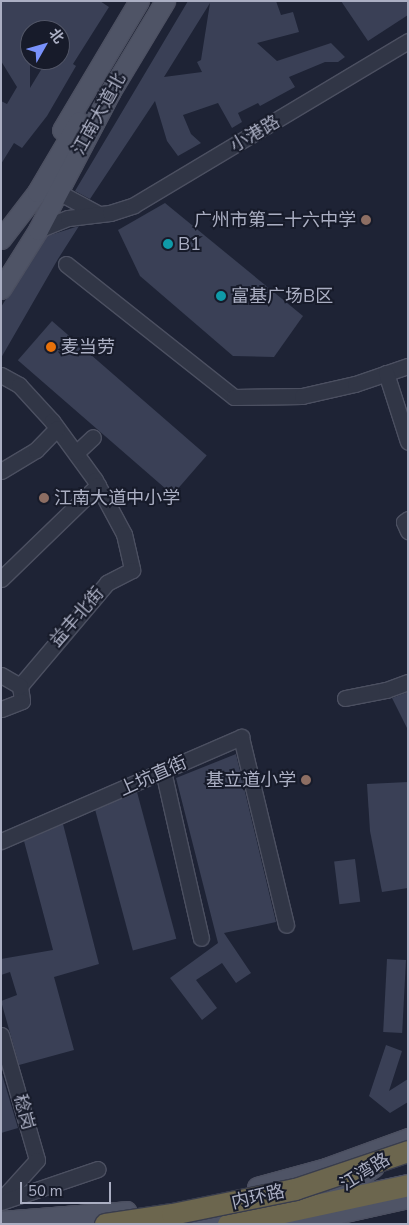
<!DOCTYPE html>
<html>
<head>
<meta charset="utf-8">
<style>
	body { margin:0 }
	#map { position:relative; width:409px; height:1225px; overflow:hidden; background:#1e2335; font-family:"Nunito Sans","Noto Sans SC",sans-serif }
	div>[style] { position:absolute }
	.building>* { inset:0; background:#3a4056; transform-origin:0 0 }
	.roads { filter:drop-shadow(1px 0 #4c5061) drop-shadow(-1px 0 #4c5061) drop-shadow(0 1px #4c5061) drop-shadow(0 -1px #4c5061) }
	.minor>* { height:15px; margin:-7.5px; padding:0 7.5px; transform-origin:7.5px; border-radius:7.5px; background:#313646 }
	.major>* { height:19px; margin:-9.5px; padding:0 9.5px; transform-origin:9.5px; border-radius:9.5px; background:#4f5466 }
	.highway>* { height:21px; margin:-10.5px; padding:0 10.5px; transform-origin:10.5px; border-radius:10.5px; background:#6c664e }
	.bridges { filter:drop-shadow(1px 0 #393d4d) drop-shadow(-1px 0 #393d4d) drop-shadow(0 1px #393d4d) drop-shadow(0 -1px #393d4d) }
	.highway-bridge>* { height:21px; margin:-10.5px; padding:0 10.5px; transform-origin:10.5px; border-radius:10.5px; background:#6c664e }
	.dots>* { width:14px; height:14px; translate:-50% -50%; box-sizing:border-box; border:2px solid #171b2a; border-radius:50% }
	span { translate:-50% -50%; white-space:nowrap; text-align:center; line-height:1.15; -webkit-text-stroke:4px #171b2a; paint-order:stroke }
	.street-label { font-size:18px; color:#abafc3 }
	.poi-label { font-size:18px; color:#abafc3 }
	.right { translate:-100% -50%; text-align:right }
	.left { translate:0 -50%; text-align:left }
	.frame { position:absolute; inset:0; border:2px solid #abafc3; pointer-events:none }
	.north { position:absolute; left:20px; top:20px; width:50px; height:50px; box-sizing:border-box; background:#171b2a; border:1px solid #525667; border-radius:50%; rotate:52deg; font-size:14px; font-weight:700; line-height:20px; text-align:center; color:#abafc3 }
	.north::after { content:''; display:block; margin:auto; width:18px; height:22px; background:#7891fb; clip-path:polygon(50% 0,100% 100%,50% 72%,0 100%) }
	.scale { position:absolute; left:20px; top:1182px; width:91px; height:22px; box-sizing:border-box; border:2px solid #abafc3; border-top:0; padding-left:6px; font-size:15px; line-height:18px; white-space:nowrap; color:#abafc3; -webkit-text-stroke:4px #171b2a; paint-order:stroke }
</style>
</head>
<body>
<div id="map">
	<div class="building">
		<i style="clip-path:polygon(evenodd,1px 1px,100px 1px,109px 7px,73px 64px,76px 66px,47px 116px,22px 148px,14px 143px,1px 164px,1px 101px,7px 104px,17px 87px,1px 61px,1px 1px,30px 30px,60px 30px,60px 60px,47px 60px,30px 88px,30px 30px)"></i>
		<i style="clip-path:polygon(evenodd,188px 1px,276px 1px,281px 15px,293px 12px,299px 32px,257px 43px,277px 61px,331px 43px,345px 57px,338px 62px,325px 62px,289px 77px,295px 87px,260px 106px,258px 103px,238px 113px,242px 122px,232px 128px,218px 103px,183px 115px,191px 134px,201px 143px,178px 156px,167px 141px,155px 101px,90px 199px,75px 191px,188px 1px,210px 3px,201px 60px,197px 62px,202px 72px,164px 77px,210px 3px)"></i>
		<i style="clip-path:polygon(341px 1px,408px 1px,408px 15px,368px 41px)"></i>
		<i style="clip-path:polygon(165px 203px,303px 316px,274px 357px,233px 356px,140px 276px,118px 230px)"></i>
		<i style="clip-path:polygon(79px 226px,58px 259px,1px 358px,1px 307px,6px 299px,47px 236px)"></i>
		<i style="left:52px;top:321px;width:205px;height:52px;rotate:41deg"></i>
		<i style="clip-path:polygon(408px 692px,408px 730px,392px 698px)"></i>
		<i style="clip-path:polygon(236px 754px,276px 922px,224px 933px,251px 973px,236px 983px,222px 963px,196px 980px,217px 1008px,202px 1020px,170px 978px,218px 943px,176px 778px)"></i>
		<i style="clip-path:polygon(408px 782px,408px 888px,382px 892px,370px 831px,367px 784px)"></i>
		<i style="left:137px;top:792px;width:152px;height:45px;rotate:75deg"></i>
		<i style="clip-path:polygon(63px 824px,99px 964px,54px 977px,74px 1050px,19px 1065px,1px 1001px,17px 995px,10px 972px,1px 975px,1px 959px,53px 950px,24px 841px)"></i>
		<i style="left:355px;top:859px;width:43px;height:21px;rotate:83deg"></i>
		<i style="left:387px;top:959px;width:19px;height:73px;rotate:3deg"></i>
		<i style="clip-path:polygon(386px 1045px,402px 1051px,389px 1091px,408px 1079px,408px 1102px,390px 1113px,369px 1096px)"></i>
		<i style="clip-path:polygon(1px 1071px,18px 1128px,1px 1133px)"></i>
	</div>
	<div class="roads">
		<div class="minor">
			<i style="left:58px;top:192px;width:44px;rotate:28.3deg"></i>
			<i style="left:38px;top:230px;width:32px;rotate:-22deg"></i>
			<i style="left:68px;top:218px;width:42px;rotate:-6.8deg"></i>
			<i style="left:110px;top:213px;width:25px;rotate:-18deg"></i>
			<i style="left:134px;top:205px;width:319px;rotate:-30.9deg"></i>
			<i style="left:66px;top:264px;width:214px;rotate:38.4deg"></i>
			<i style="left:234px;top:397px;width:68px;rotate:-0.8deg"></i>
			<i style="left:302px;top:396px;width:54px;rotate:-12.8deg"></i>
			<i style="left:355px;top:384px;width:56px;rotate:-18.8deg"></i>
			<i style="left:386px;top:373px;width:72px;rotate:72.3deg"></i>
			<i style="left:1px;top:375px;width:21px;rotate:29deg"></i>
			<i style="left:19px;top:385px;width:49px;rotate:47.5deg"></i>
			<i style="left:52px;top:421px;width:73px;rotate:53.9deg"></i>
			<i style="left:95px;top:480px;width:61px;rotate:61.8deg"></i>
			<i style="left:124px;top:534px;width:37px;rotate:77deg"></i>
			<i style="left:132px;top:570px;width:28px;rotate:153deg"></i>
			<i style="left:107px;top:583px;width:135px;rotate:130.2deg"></i>
			<i style="left:20px;top:686px;width:15px;rotate:82deg"></i>
			<i style="left:22px;top:701px;width:22px;rotate:159deg"></i>
			<i style="left:76px;top:453px;width:23px;rotate:-43deg"></i>
			<i style="left:1px;top:471px;width:41px;rotate:-31deg"></i>
			<i style="left:36px;top:450px;width:30px;rotate:-46deg"></i>
			<i style="left:408px;top:519px;width:5px;rotate:143deg"></i>
			<i style="left:404px;top:522px;width:10px;rotate:66deg"></i>
			<i style="left:1px;top:579px;width:135px;rotate:-44.1deg"></i>
			<i style="left:1px;top:675px;width:22px;rotate:30deg"></i>
			<i style="left:345px;top:698px;width:42px;rotate:-11deg"></i>
			<i style="left:386px;top:690px;width:23px;rotate:-20deg"></i>
			<i style="left:163px;top:771px;width:171px;rotate:77.2deg"></i>
			<i style="left:1px;top:841px;width:262px;rotate:-23.4deg"></i>
			<i style="left:241px;top:737px;width:193px;rotate:76.5deg"></i>
			<i style="left:1px;top:1035px;width:130px;rotate:73.9deg"></i>
			<i style="left:37px;top:1160px;width:54px;rotate:132deg"></i>
			<i style="left:1px;top:1202px;width:102px;rotate:-18.8deg"></i>
		</div>
		<div class="major">
			<i style="left:62px;top:130px;width:150px;rotate:-59.2deg"></i>
			<i style="left:1px;top:239px;width:59px;rotate:-52.5deg"></i>
			<i style="left:37px;top:192px;width:82px;rotate:-59.4deg"></i>
			<i style="left:1px;top:289px;width:70px;rotate:-57.9deg"></i>
			<i style="left:38px;top:230px;width:157px;rotate:-62.3deg"></i>
			<i style="left:111px;top:91px;width:105px;rotate:-59deg"></i>
			<i style="left:257px;top:1187px;width:72px;rotate:-15.4deg"></i>
			<i style="left:326px;top:1168px;width:87px;rotate:-20.1deg"></i>
			<i style="left:338px;top:1191px;width:43px;rotate:-33.7deg"></i>
			<i style="left:1px;top:1221px;width:126px;rotate:-4.5deg"></i>
			<i style="left:174px;top:1224px;width:75px;rotate:-10.7deg"></i>
			<i style="left:291px;top:1224px;width:120px;rotate:-12.5deg"></i>
		</div>
		<div class="highway">
			<i style="left:228px;top:1224px;width:184px;rotate:-12.2deg"></i>
		</div>
	</div>
	<div class="bridges">
		<div class="highway-bridge">
			<i style="left:105px;top:1224px;width:68px;rotate:-8.5deg"></i>
			<i style="left:172px;top:1214px;width:126px;rotate:-11.5deg"></i>
			<i style="left:295px;top:1189px;width:119px;rotate:-18.6deg"></i>
		</div>
	</div>
	<div class="dots">
		<i style="left:366px;top:220px;background:#8d6e63"></i>
		<i style="left:168px;top:244px;background:#0f9aa8"></i>
		<i style="left:221px;top:296px;background:#0f9aa8"></i>
		<i style="left:51px;top:347px;background:#e8710a"></i>
		<i style="left:44px;top:498px;background:#8d6e63"></i>
		<i style="left:306px;top:780px;background:#8d6e63"></i>
	</div>
	<div class="street-label">
		<span style="left:99px;top:114px;rotate:-61deg">江南大道北</span>
		<span style="left:255px;top:134px;rotate:-31deg">小港路</span>
		<span style="left:77px;top:617px;rotate:-49deg">益丰北街</span>
		<span style="left:153px;top:776px;rotate:-24deg">上坑直街</span>
		<span style="left:24px;top:1112px;rotate:75deg">稔岗</span>
		<span style="left:365px;top:1172px;rotate:-32deg">江湾路</span>
		<span style="left:258px;top:1197px;rotate:-13deg">内环路</span>
	</div>
	<div class="poi-label">
		<span class="right" style="left:356px;top:220px">广州市第二十六中学</span>
		<span class="left" style="left:178px;top:244px">B1</span>
		<span class="left" style="left:231px;top:296px">富基广场B区</span>
		<span class="left" style="left:61px;top:347px">麦当劳</span>
		<span class="left" style="left:54px;top:498px">江南大道中小学</span>
		<span class="right" style="left:296px;top:780px">基立道小学</span>
	</div>
	<div class="frame"></div>
	<div class="north">北</div>
	<div class="scale">50 m</div>
</div>
</body>
</html>
